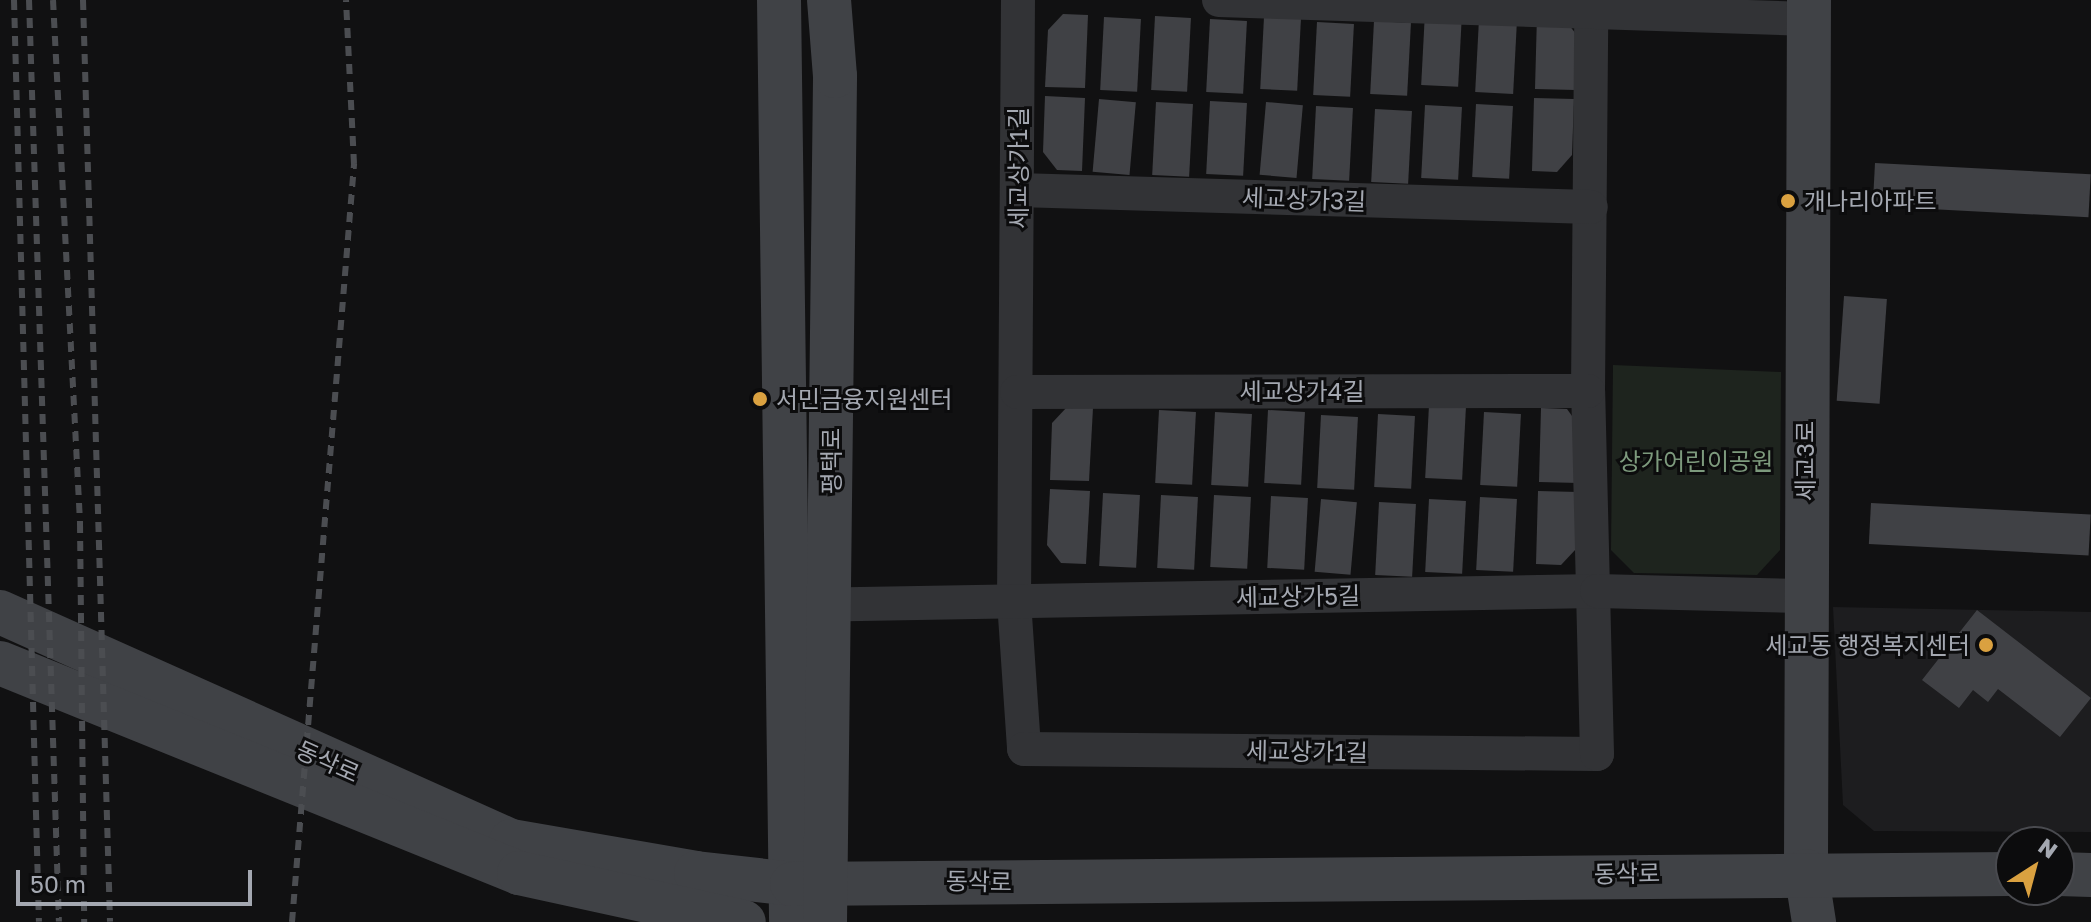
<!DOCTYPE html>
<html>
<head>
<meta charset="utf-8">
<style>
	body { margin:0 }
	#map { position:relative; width:2091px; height:922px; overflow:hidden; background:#111112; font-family:"Golos Text","Noto Sans KR",sans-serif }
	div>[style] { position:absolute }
	.built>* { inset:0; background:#1d1d1f }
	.green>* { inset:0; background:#1e241e }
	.building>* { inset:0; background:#404145; transform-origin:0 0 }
	.street>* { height:34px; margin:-17px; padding:0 17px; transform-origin:17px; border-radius:17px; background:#323336 }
	.secondary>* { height:44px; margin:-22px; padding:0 22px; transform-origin:22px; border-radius:22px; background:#404246 }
	.rail>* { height:6px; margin-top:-3px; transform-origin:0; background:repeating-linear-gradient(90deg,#4b4d51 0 10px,transparent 0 18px) }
	.dots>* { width:22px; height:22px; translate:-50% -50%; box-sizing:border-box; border:4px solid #0c0c0d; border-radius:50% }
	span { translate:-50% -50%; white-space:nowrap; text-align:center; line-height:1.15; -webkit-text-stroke:6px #0c0c0d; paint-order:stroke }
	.street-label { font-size:24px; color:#a4a8b1 }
	.poi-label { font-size:24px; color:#a4a8b1 }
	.left { translate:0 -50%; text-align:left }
	.right { translate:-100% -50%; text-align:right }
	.park-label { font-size:24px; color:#7d9a7d }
	.north { position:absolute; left:1995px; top:826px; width:80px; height:80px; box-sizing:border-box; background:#0c0c0d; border:2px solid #494a4f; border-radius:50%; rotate:36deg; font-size:22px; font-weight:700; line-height:32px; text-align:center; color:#a4a8b1 }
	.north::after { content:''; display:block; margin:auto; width:28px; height:36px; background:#daa140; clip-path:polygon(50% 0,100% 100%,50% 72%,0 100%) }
	.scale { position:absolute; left:16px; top:870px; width:236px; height:36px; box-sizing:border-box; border:4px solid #a4a8b1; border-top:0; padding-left:10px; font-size:24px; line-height:28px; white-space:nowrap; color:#a4a8b1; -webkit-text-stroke:6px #0c0c0d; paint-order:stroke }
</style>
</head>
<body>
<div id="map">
	<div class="built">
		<i style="clip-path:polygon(1833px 607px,2091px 612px,2091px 832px,1874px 831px,1843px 805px)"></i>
	</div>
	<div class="green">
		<i style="clip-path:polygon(1613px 365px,1781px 372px,1780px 550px,1757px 575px,1634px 573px,1611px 550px)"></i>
	</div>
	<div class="building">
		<i style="left:1425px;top:12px;width:37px;height:73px;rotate:3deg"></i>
		<i style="clip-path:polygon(1063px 14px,1088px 15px,1085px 88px,1045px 87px,1048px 30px)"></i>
		<i style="clip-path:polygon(1537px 15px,1562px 16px,1576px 34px,1575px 90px,1535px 89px)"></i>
		<i style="left:1155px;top:16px;width:36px;height:74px;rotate:3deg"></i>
		<i style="left:1104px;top:17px;width:37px;height:73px;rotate:3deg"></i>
		<i style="left:1264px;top:17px;width:37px;height:72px;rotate:3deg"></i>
		<i style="left:1210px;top:19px;width:37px;height:73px;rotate:3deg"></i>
		<i style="left:1479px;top:19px;width:38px;height:73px;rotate:3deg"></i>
		<i style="left:1374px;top:21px;width:37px;height:73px;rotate:3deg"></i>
		<i style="left:1317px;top:22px;width:37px;height:73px;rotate:3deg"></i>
		<i style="clip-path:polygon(1045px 96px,1085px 98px,1082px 171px,1057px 170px,1043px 152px)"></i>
		<i style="clip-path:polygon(1534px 98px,1574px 99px,1572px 155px,1557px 172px,1532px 171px)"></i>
		<i style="left:1099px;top:99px;width:37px;height:73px;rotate:5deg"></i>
		<i style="left:1210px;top:101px;width:37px;height:73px;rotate:3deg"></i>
		<i style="left:1156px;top:102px;width:37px;height:73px;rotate:3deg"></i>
		<i style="left:1266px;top:102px;width:37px;height:73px;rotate:5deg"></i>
		<i style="left:1476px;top:104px;width:37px;height:73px;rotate:3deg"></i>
		<i style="left:1425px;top:105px;width:37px;height:73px;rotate:3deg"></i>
		<i style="left:1316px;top:106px;width:37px;height:73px;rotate:3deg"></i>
		<i style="left:1375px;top:109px;width:37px;height:73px;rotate:3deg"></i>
		<i style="left:1875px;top:163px;width:216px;height:43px;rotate:3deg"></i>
		<i style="left:1844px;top:296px;width:43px;height:105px;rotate:4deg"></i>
		<i style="left:1429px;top:405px;width:37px;height:73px;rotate:3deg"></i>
		<i style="clip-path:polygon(1067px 407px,1093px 408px,1089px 481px,1050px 480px,1052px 423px)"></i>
		<i style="clip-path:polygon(1541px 408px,1567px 409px,1580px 427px,1579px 483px,1539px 482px)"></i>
		<i style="left:1159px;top:410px;width:37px;height:73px;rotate:3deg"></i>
		<i style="left:1268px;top:410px;width:37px;height:73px;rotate:3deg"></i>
		<i style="left:1215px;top:412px;width:37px;height:73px;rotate:3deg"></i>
		<i style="left:1484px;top:412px;width:37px;height:73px;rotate:3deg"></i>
		<i style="left:1378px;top:414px;width:37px;height:73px;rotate:3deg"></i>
		<i style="left:1321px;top:415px;width:37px;height:73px;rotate:3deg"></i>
		<i style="clip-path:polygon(1050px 489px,1090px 491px,1086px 564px,1061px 563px,1047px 545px)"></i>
		<i style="clip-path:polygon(1538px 491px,1578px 492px,1576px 549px,1561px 565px,1536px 564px)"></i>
		<i style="left:1103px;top:493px;width:37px;height:73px;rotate:3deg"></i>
		<i style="left:1161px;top:495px;width:37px;height:73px;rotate:3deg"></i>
		<i style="left:1214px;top:495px;width:37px;height:72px;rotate:3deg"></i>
		<i style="left:1271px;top:496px;width:37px;height:72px;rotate:3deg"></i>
		<i style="left:1480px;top:497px;width:37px;height:73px;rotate:3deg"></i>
		<i style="left:1321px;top:499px;width:36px;height:73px;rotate:5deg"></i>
		<i style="left:1429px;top:499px;width:37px;height:73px;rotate:3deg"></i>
		<i style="left:1379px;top:502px;width:37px;height:73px;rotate:3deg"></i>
		<i style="left:1871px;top:503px;width:220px;height:41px;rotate:3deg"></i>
		<i style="clip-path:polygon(1977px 610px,2091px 698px,2060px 737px,1998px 689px,1988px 702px,1973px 690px,1959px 708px,1922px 680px)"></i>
	</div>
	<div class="street">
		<i style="left:1018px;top:0;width:601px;rotate:90.38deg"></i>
		<i style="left:1014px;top:601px;width:148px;rotate:86.1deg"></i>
		<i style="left:1024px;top:749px;width:573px;rotate:0.5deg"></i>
		<i style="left:1597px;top:754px;width:363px;rotate:-91.4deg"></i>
		<i style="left:1588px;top:391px;width:379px;rotate:-89.5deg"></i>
		<i style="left:1219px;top:0;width:590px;rotate:1.84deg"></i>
		<i style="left:1018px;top:190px;width:573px;rotate:1.7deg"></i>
		<i style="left:1017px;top:392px;width:571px;rotate:-0.1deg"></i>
		<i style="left:803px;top:605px;width:794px;rotate:-1.01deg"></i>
		<i style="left:1597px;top:591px;width:207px;rotate:1.4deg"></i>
	</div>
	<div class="secondary">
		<i style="left:779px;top:0;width:922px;rotate:89.25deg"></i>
		<i style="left:1809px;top:0;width:871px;rotate:90.2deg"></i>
		<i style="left:1806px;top:871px;width:52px;rotate:81.1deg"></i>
		<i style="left:0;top:612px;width:560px;rotate:24.14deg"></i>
		<i style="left:511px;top:841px;width:188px;rotate:9.8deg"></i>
		<i style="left:696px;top:873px;width:97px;rotate:6.5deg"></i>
		<i style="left:792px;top:884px;width:1219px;rotate:-0.47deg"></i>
		<i style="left:0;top:663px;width:560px;rotate:22.03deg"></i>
		<i style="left:519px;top:873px;width:230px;rotate:12.3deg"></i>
		<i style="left:2059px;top:874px;width:32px;rotate:2deg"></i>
		<i style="left:825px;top:922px;width:846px;rotate:-89.32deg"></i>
		<i style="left:835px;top:76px;width:76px;rotate:-94.5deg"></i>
	</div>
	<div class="rail">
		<i style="left:14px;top:0;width:922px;rotate:88.45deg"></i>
		<i style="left:29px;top:0;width:922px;rotate:88.14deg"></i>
		<i style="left:53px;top:0;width:524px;rotate:87.04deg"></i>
		<i style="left:80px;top:523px;width:399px;rotate:89.4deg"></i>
		<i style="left:83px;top:0;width:922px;rotate:88.32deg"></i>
		<i style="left:292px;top:922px;width:761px;rotate:-85.32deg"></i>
		<i style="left:354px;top:164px;width:164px;rotate:-92.8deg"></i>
	</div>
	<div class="dots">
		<i style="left:1788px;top:201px;background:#daa140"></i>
		<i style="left:760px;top:399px;background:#daa140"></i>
		<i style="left:1986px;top:645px;background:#daa140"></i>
	</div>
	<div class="street-label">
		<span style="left:1018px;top:168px;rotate:-90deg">세교상가1길</span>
		<span style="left:1304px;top:199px;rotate:2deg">세교상가3길</span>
		<span style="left:1302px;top:391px">세교상가4길</span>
		<span style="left:831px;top:461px;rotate:-90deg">평택로</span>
		<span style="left:1805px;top:461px;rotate:-90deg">세교3로</span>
		<span style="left:1298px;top:596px;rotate:-1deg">세교상가5길</span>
		<span style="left:1307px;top:751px;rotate:1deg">세교상가1길</span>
		<span style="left:328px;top:761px;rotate:24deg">동삭로</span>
		<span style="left:1627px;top:873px;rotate:-1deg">동삭로</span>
		<span style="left:979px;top:881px;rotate:1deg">동삭로</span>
	</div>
	<div class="poi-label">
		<span class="left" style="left:1804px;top:201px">개나리아파트</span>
		<span class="left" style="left:776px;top:399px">서민금융지원센터</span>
		<span class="right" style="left:1970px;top:645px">세교동 행정복지센터</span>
	</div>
	<div class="park-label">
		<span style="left:1696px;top:461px">상가어린이공원</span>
	</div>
	<div class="north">N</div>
	<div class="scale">50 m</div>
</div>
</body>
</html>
